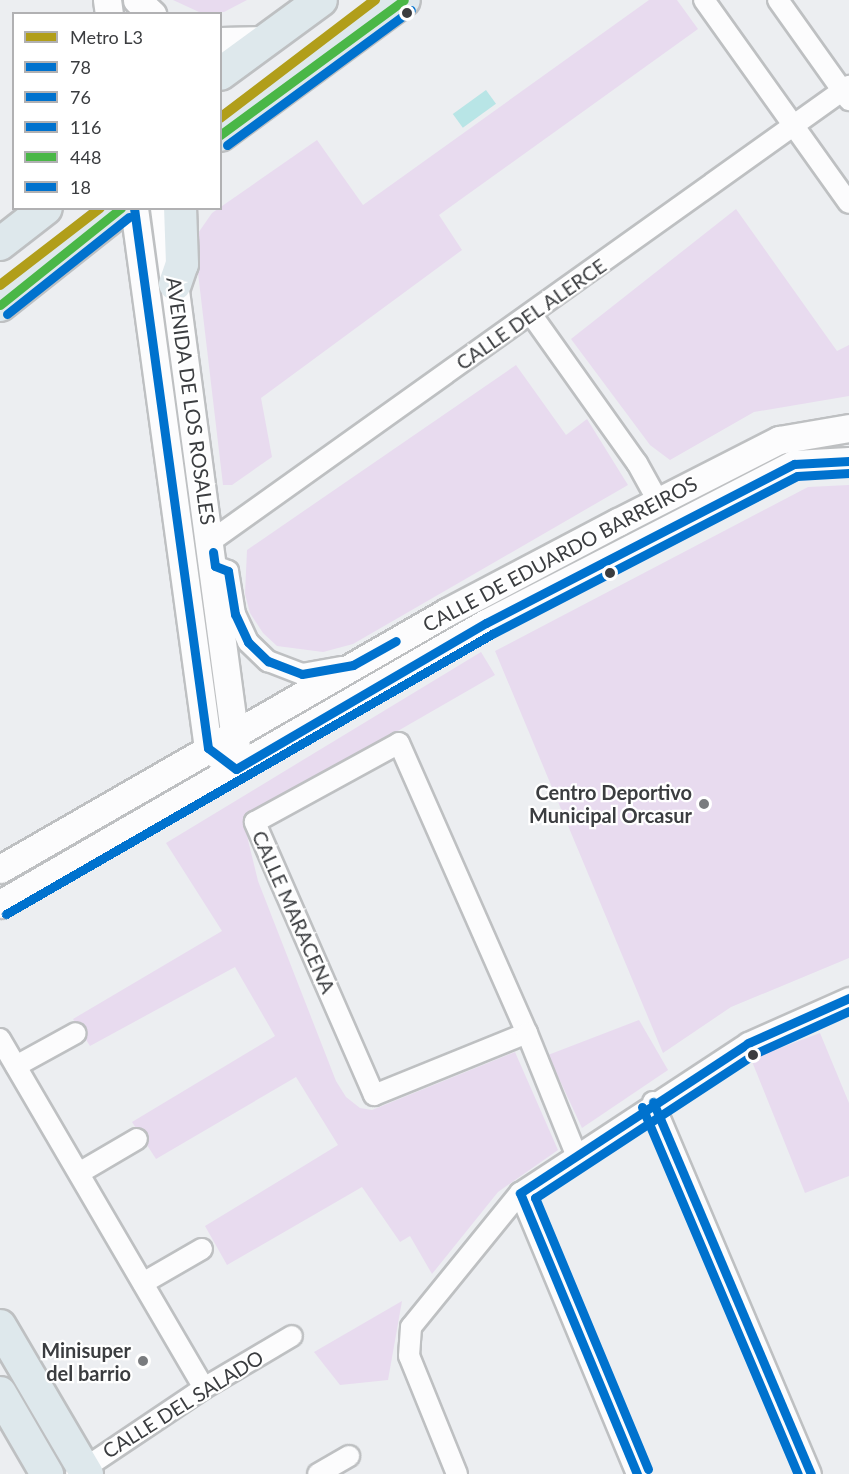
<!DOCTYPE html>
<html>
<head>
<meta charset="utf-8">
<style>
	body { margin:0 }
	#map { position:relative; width:849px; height:1474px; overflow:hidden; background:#eceef1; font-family:Lato,sans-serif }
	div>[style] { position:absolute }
	.green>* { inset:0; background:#e8dbef }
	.water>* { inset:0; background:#b8e5e6; transform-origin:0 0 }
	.roads { filter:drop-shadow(2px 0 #bec0c2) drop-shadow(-2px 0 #bec0c2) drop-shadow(0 2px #bec0c2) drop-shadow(0 -2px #bec0c2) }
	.street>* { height:20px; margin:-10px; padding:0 10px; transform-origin:10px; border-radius:10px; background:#fcfcfd }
	.secondary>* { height:27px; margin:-13.5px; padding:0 13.5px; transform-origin:13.5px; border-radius:13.5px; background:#fcfcfd }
	.primary>* { height:32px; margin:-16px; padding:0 16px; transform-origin:16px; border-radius:16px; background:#dee8ec }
	.bus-1>* { height:9px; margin:-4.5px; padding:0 4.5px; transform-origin:4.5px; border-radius:4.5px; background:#0072ce }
	.bus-2>* { height:9px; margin:-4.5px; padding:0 4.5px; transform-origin:4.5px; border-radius:4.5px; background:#0072ce }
	.bus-3>* { height:9px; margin:-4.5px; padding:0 4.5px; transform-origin:4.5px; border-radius:4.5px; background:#0072ce }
	.bus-4>* { height:9px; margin:-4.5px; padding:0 4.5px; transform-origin:4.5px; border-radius:4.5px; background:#4ab747 }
	.bus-5>* { height:9px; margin:-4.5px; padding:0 4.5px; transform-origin:4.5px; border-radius:4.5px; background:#0072ce }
	.metro-1>* { height:10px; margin:-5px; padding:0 5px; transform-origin:5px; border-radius:5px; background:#b19e1a }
	.dots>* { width:16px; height:16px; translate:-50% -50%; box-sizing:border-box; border:3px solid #fff; border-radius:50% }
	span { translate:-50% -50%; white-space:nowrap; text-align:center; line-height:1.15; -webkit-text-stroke:4.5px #fff; paint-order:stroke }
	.street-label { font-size:20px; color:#3b3d40 }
	.poi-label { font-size:20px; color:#3b3d40; font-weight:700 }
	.right { translate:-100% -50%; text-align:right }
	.legend { position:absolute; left:12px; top:12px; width:210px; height:198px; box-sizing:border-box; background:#fff; border:2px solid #b1b1b3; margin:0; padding:8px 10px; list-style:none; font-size:18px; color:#3b3d40 }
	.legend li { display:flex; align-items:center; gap:12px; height:30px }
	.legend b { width:30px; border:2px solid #b1b1b3 }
</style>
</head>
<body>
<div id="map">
	<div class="green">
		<i style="clip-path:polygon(173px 0,247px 0,224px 12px,199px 12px)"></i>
		<i style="clip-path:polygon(649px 0,677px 0,698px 29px,439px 215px,462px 250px,261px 398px,272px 457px,232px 485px,223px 485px,194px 239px,212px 213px,317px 140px,363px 205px)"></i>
		<i style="clip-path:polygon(736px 209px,837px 351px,849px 345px,849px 396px,754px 412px,670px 460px,650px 445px,571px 339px)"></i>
		<i style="clip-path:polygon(516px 365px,566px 435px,587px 419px,628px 485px,353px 644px,323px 652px,277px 646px,263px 633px,250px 613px,245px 594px,247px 550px)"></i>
		<i style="clip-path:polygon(849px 485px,849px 958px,731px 1007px,663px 1053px,495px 651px,808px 487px)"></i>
		<i style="clip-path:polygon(481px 652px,495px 675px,245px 819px,248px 840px,258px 881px,336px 1081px,346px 1097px,360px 1108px,372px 1110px,515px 1052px,558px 1150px,498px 1192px,432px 1274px,410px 1236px,400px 1242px,362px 1187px,227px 1265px,205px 1226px,338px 1145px,296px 1077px,156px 1159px,132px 1122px,275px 1036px,235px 967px,90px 1046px,73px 1019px,222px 931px,166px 843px)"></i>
		<i style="clip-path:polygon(639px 1020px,668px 1070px,582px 1128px,548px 1055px)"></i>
		<i style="clip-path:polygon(820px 1033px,849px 1103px,849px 1176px,805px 1193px,751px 1059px)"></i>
		<i style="clip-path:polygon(402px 1301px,388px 1380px,340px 1385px,314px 1352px)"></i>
	</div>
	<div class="water">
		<i style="left:486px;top:90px;width:17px;height:41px;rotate:54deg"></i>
	</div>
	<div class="roads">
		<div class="street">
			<i style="left:704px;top:0;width:249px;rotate:54.5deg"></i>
			<i style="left:778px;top:0;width:123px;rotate:54.6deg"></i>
			<i style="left:531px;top:314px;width:183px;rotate:54.6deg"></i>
			<i style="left:637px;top:463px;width:43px;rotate:61.1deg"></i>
			<i style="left:211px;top:541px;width:784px;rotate:-35.5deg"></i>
			<i style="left:215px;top:566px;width:14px;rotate:21deg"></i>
			<i style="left:228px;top:571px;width:44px;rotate:80.8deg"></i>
			<i style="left:235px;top:614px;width:31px;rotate:65deg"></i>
			<i style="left:248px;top:642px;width:28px;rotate:44deg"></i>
			<i style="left:268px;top:661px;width:36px;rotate:21deg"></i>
			<i style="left:302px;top:674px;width:41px;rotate:-9.9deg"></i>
			<i style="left:527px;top:1033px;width:165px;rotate:157.9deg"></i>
			<i style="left:374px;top:1095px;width:298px;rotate:-113.6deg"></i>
			<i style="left:255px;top:822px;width:164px;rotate:-28.7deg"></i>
			<i style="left:399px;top:743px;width:317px;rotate:66.2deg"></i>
			<i style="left:527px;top:1033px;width:131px;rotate:68deg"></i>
			<i style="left:0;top:1039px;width:404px;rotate:59.7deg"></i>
			<i style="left:16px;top:1066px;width:68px;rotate:-28.8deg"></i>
			<i style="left:653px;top:1102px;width:404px;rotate:67deg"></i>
			<i style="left:79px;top:1173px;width:67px;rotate:-30.4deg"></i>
			<i style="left:520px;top:1193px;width:304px;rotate:67.4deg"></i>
			<i style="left:143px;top:1283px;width:68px;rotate:-30deg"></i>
			<i style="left:76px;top:1474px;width:154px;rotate:-33.9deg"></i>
			<i style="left:204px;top:1388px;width:102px;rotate:-30.6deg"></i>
			<i style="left:318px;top:1474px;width:36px;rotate:-30deg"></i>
			<i style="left:457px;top:1474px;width:127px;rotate:-112.1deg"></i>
			<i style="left:409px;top:1356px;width:29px;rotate:-86deg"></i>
			<i style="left:411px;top:1327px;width:173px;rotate:-50.9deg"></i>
			<i style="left:520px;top:1193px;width:273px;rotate:-33.3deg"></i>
			<i style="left:748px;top:1043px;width:111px;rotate:-24deg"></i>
		</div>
		<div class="secondary">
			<i style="left:107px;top:0;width:14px;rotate:82deg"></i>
			<i style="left:137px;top:0;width:21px;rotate:43deg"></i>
			<i style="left:220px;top:41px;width:47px;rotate:-1.2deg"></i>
			<i style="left:134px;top:208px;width:545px;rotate:82.2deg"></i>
			<i style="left:208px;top:748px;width:16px;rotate:35deg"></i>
			<i style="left:164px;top:208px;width:544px;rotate:82.39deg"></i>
			<i style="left:0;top:869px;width:516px;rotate:-29.9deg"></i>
			<i style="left:447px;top:612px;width:193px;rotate:-27.8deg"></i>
			<i style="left:618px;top:522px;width:181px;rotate:-27deg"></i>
			<i style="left:779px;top:440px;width:71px;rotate:-9.7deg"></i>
			<i style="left:0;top:904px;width:561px;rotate:-30.04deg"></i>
			<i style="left:486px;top:623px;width:347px;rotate:-27.3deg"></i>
			<i style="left:794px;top:464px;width:55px;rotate:-3.1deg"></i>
		</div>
		<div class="primary">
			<i style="left:220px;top:74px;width:125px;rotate:-36.2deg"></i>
			<i style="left:220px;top:135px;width:228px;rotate:-36.3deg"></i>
			<i style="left:0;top:244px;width:58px;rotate:-38deg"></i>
			<i style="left:175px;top:284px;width:21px;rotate:-71deg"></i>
			<i style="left:182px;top:264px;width:56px;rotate:-92deg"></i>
			<i style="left:0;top:305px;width:156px;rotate:-38.5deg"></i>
			<i style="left:0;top:1326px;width:172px;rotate:59.6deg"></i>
			<i style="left:0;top:1393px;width:94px;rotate:59.9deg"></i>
		</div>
	</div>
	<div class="bus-1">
		<i style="left:134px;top:208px;width:545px;rotate:82.2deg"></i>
		<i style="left:208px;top:748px;width:35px;rotate:37deg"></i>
		<i style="left:236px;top:769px;width:290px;rotate:-30.3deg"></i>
		<i style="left:486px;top:623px;width:347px;rotate:-27.3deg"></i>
		<i style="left:794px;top:464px;width:55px;rotate:-3.1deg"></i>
		<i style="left:213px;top:552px;width:14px;rotate:82deg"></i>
		<i style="left:215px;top:566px;width:14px;rotate:21deg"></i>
		<i style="left:228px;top:571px;width:44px;rotate:80.8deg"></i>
		<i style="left:235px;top:614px;width:31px;rotate:65deg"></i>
		<i style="left:248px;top:642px;width:28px;rotate:44deg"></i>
		<i style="left:268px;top:661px;width:36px;rotate:21deg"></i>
		<i style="left:302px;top:674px;width:52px;rotate:-10deg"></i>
		<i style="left:353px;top:665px;width:49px;rotate:-29.2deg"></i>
		<i style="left:653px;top:1102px;width:404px;rotate:67deg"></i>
		<i style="left:637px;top:1474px;width:304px;rotate:-112.6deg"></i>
		<i style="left:520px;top:1193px;width:273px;rotate:-33.3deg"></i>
		<i style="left:748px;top:1043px;width:111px;rotate:-24deg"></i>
	</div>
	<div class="bus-2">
		<i style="left:6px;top:914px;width:561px;rotate:-29.95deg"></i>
		<i style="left:492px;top:634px;width:343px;rotate:-27.4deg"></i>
		<i style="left:797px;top:476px;width:52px;rotate:-3.3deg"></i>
	</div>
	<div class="bus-3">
		<i style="left:642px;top:1107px;width:399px;rotate:67deg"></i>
		<i style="left:648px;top:1469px;width:294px;rotate:-112.6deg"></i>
		<i style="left:535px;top:1198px;width:262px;rotate:-33.3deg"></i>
		<i style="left:754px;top:1054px;width:104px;rotate:-24.4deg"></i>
	</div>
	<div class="bus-4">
		<i style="left:220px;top:135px;width:228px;rotate:-36.3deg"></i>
		<i style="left:0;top:305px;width:155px;rotate:-38.7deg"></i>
	</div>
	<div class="bus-5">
		<i style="left:227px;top:145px;width:228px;rotate:-36.3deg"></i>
		<i style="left:7px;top:314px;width:156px;rotate:-38.5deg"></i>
	</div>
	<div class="metro-1">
		<i style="left:220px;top:118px;width:195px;rotate:-37.3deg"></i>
		<i style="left:0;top:285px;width:126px;rotate:-37.6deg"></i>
	</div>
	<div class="dots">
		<i style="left:407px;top:13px;background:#3b3d40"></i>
		<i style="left:610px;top:573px;background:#3b3d40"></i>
		<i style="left:704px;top:804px;background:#797b7e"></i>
		<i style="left:753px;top:1055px;background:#3b3d40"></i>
		<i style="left:143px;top:1361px;background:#797b7e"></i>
	</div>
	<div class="street-label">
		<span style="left:531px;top:314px;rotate:-35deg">CALLE DEL ALERCE</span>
		<span style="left:191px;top:401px;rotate:82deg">AVENIDA DE LOS ROSALES</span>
		<span style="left:560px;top:554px;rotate:-28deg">CALLE DE EDUARDO BARREIROS</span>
		<span style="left:294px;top:912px;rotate:66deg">CALLE MARACENA</span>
		<span style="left:183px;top:1404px;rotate:-32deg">CALLE DEL SALADO</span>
	</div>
	<div class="poi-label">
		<span class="right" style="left:692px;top:804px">Centro Deportivo<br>Municipal Orcasur</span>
		<span class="right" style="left:131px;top:1362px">Minisuper<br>del barrio</span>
	</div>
	<ul class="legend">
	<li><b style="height:8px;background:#b19e1a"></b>Metro L3</li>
	<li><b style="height:8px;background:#0072ce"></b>78</li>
	<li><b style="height:8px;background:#0072ce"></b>76</li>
	<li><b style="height:8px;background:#0072ce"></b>116</li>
	<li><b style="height:8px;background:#4ab747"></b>448</li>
	<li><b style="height:8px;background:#0072ce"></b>18</li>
	</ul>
</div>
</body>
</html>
